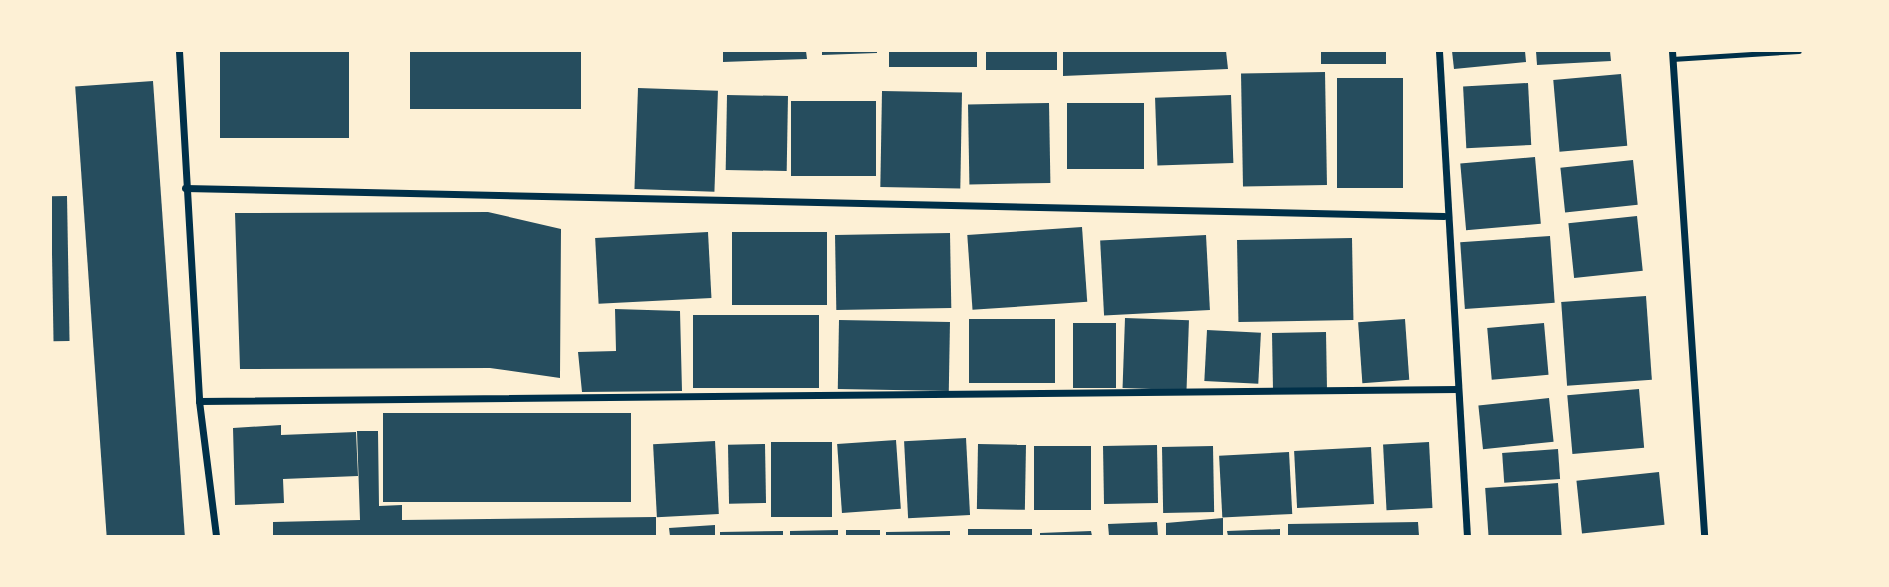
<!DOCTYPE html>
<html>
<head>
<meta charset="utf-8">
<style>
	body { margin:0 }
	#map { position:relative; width:1889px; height:587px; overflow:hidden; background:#fdf0d5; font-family:Signika,sans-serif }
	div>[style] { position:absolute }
	.building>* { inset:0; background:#264d5e; transform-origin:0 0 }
	.service>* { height:5px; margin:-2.5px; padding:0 2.5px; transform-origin:2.5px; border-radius:2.5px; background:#003049 }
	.minor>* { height:7px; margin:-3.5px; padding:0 3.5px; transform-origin:3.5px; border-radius:3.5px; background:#003049 }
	span { translate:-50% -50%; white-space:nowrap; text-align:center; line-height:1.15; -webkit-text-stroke:5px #fdf0d5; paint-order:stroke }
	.frame { position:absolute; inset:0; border:52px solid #fdf0d5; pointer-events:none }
</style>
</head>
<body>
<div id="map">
	<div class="building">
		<i style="left:220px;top:51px;width:129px;height:87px"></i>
		<i style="left:410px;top:51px;width:171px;height:58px"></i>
		<i style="clip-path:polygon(723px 51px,806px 51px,807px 59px,723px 62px)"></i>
		<i style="clip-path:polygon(822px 51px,877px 51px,877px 53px,822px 55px)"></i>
		<i style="left:889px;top:51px;width:88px;height:16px"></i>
		<i style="left:986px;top:51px;width:71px;height:19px"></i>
		<i style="clip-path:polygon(1063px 51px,1226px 51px,1228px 69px,1063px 76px)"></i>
		<i style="left:1321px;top:51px;width:65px;height:13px"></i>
		<i style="clip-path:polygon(1452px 51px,1525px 51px,1526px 62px,1454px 69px)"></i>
		<i style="clip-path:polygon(1536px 51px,1610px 51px,1611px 61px,1537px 65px)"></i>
		<i style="left:1325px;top:72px;width:113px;height:84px;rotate:89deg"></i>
		<i style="left:1621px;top:74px;width:72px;height:68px;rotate:85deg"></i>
		<i style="left:1337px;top:78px;width:66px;height:110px"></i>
		<i style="left:153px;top:81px;width:456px;height:78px;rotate:86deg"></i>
		<i style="left:1528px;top:83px;width:62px;height:65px;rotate:87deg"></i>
		<i style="left:638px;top:88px;width:80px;height:101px;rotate:2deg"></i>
		<i style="left:882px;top:91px;width:80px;height:96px;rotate:1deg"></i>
		<i style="left:727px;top:95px;width:61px;height:75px;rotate:1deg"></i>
		<i style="left:1231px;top:95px;width:68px;height:76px;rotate:88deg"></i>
		<i style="left:791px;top:101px;width:85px;height:75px"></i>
		<i style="left:1049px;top:103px;width:80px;height:81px;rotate:89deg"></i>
		<i style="left:1067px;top:103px;width:77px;height:66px"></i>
		<i style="left:1535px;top:157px;width:67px;height:75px;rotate:85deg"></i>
		<i style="left:1633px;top:160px;width:45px;height:73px;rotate:84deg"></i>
		<i style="left:67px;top:196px;width:145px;height:16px;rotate:89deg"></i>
		<i style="clip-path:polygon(488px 212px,561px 229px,560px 378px,490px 368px,240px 369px,235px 213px)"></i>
		<i style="left:1637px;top:216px;width:55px;height:69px;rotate:84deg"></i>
		<i style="left:1082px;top:227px;width:75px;height:115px;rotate:86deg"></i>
		<i style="left:708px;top:232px;width:66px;height:113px;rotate:87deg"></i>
		<i style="left:827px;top:232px;width:73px;height:95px;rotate:90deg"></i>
		<i style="left:950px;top:233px;width:75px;height:115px;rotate:89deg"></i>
		<i style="left:1206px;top:235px;width:75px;height:106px;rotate:87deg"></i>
		<i style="left:1550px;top:236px;width:67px;height:90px;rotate:86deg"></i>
		<i style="left:1352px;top:238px;width:82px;height:115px;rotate:89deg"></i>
		<i style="left:1646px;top:296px;width:84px;height:85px;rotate:86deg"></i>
		<i style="clip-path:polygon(615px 309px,680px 311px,682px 391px,582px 392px,578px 352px,616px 351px)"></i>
		<i style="left:693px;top:315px;width:126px;height:73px"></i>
		<i style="left:1125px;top:318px;width:64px;height:70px;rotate:2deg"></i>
		<i style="left:969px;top:319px;width:86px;height:64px"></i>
		<i style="left:1405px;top:319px;width:61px;height:47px;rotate:86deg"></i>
		<i style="left:839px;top:320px;width:111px;height:69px;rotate:1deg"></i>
		<i style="left:1073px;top:323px;width:43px;height:65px"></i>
		<i style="left:1544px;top:323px;width:52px;height:57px;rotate:85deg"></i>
		<i style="left:1207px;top:330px;width:54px;height:51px;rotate:3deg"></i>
		<i style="left:1326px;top:332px;width:57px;height:54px;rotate:89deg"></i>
		<i style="left:1639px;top:389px;width:59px;height:72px;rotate:85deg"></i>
		<i style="left:1549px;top:398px;width:44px;height:71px;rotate:84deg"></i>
		<i style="left:631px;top:413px;width:89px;height:248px;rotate:90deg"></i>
		<i style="clip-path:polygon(281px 425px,281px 435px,356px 432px,358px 476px,283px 479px,284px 503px,235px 505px,233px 428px)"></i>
		<i style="clip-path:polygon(357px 431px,378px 431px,379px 506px,402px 505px,402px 520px,656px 517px,656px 536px,273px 536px,273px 522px,360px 520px)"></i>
		<i style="left:966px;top:438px;width:77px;height:62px;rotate:87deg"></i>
		<i style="left:896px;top:440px;width:69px;height:59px;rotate:86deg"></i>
		<i style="left:715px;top:441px;width:73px;height:62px;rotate:87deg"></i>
		<i style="left:771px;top:442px;width:61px;height:75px"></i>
		<i style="left:1429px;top:442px;width:66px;height:46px;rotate:87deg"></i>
		<i style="left:765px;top:444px;width:59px;height:37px;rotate:89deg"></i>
		<i style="left:978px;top:444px;width:48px;height:65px;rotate:1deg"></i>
		<i style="left:1157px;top:445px;width:58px;height:54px;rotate:89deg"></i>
		<i style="left:1034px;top:446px;width:57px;height:64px"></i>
		<i style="left:1213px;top:446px;width:66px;height:51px;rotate:89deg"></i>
		<i style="left:1371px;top:447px;width:57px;height:77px;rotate:87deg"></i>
		<i style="left:1558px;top:449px;width:30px;height:56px;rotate:86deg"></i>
		<i style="left:1289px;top:452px;width:62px;height:70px;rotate:87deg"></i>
		<i style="left:1659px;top:472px;width:53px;height:83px;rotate:84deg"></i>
		<i style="left:1558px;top:483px;width:53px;height:73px;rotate:86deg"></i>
		<i style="clip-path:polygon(1223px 518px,1223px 536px,1166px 536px,1166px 523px)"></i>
		<i style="clip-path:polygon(1157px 522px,1158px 536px,1109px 536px,1108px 524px)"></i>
		<i style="clip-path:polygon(1418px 522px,1419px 536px,1288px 536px,1288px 524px)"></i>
		<i style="clip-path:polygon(715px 525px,715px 536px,670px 536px,669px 528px)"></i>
		<i style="left:968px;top:529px;width:64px;height:7px"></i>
		<i style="clip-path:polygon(1280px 529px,1280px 536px,1228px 536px,1227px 531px)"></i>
		<i style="clip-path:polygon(838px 530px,838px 536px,790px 536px,790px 531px)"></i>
		<i style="left:846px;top:530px;width:34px;height:6px"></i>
		<i style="clip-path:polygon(783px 531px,783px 536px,720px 536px,720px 532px)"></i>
		<i style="clip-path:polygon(950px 531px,950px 536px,886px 536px,886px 532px)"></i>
		<i style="clip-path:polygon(1091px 531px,1092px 536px,1040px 536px,1040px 533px)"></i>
	</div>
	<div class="service">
		<i style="left:1672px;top:59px;width:127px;rotate:-3.6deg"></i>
	</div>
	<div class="minor">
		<i style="left:179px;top:51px;width:351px;rotate:86.7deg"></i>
		<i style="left:199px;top:401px;width:136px;rotate:82.8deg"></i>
		<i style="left:1439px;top:51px;width:486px;rotate:86.7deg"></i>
		<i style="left:1672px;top:51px;width:486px;rotate:86.2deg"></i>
		<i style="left:185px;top:188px;width:1259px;rotate:1.27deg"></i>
		<i style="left:199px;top:401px;width:1259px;rotate:-0.55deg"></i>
	</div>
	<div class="frame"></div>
</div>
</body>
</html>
